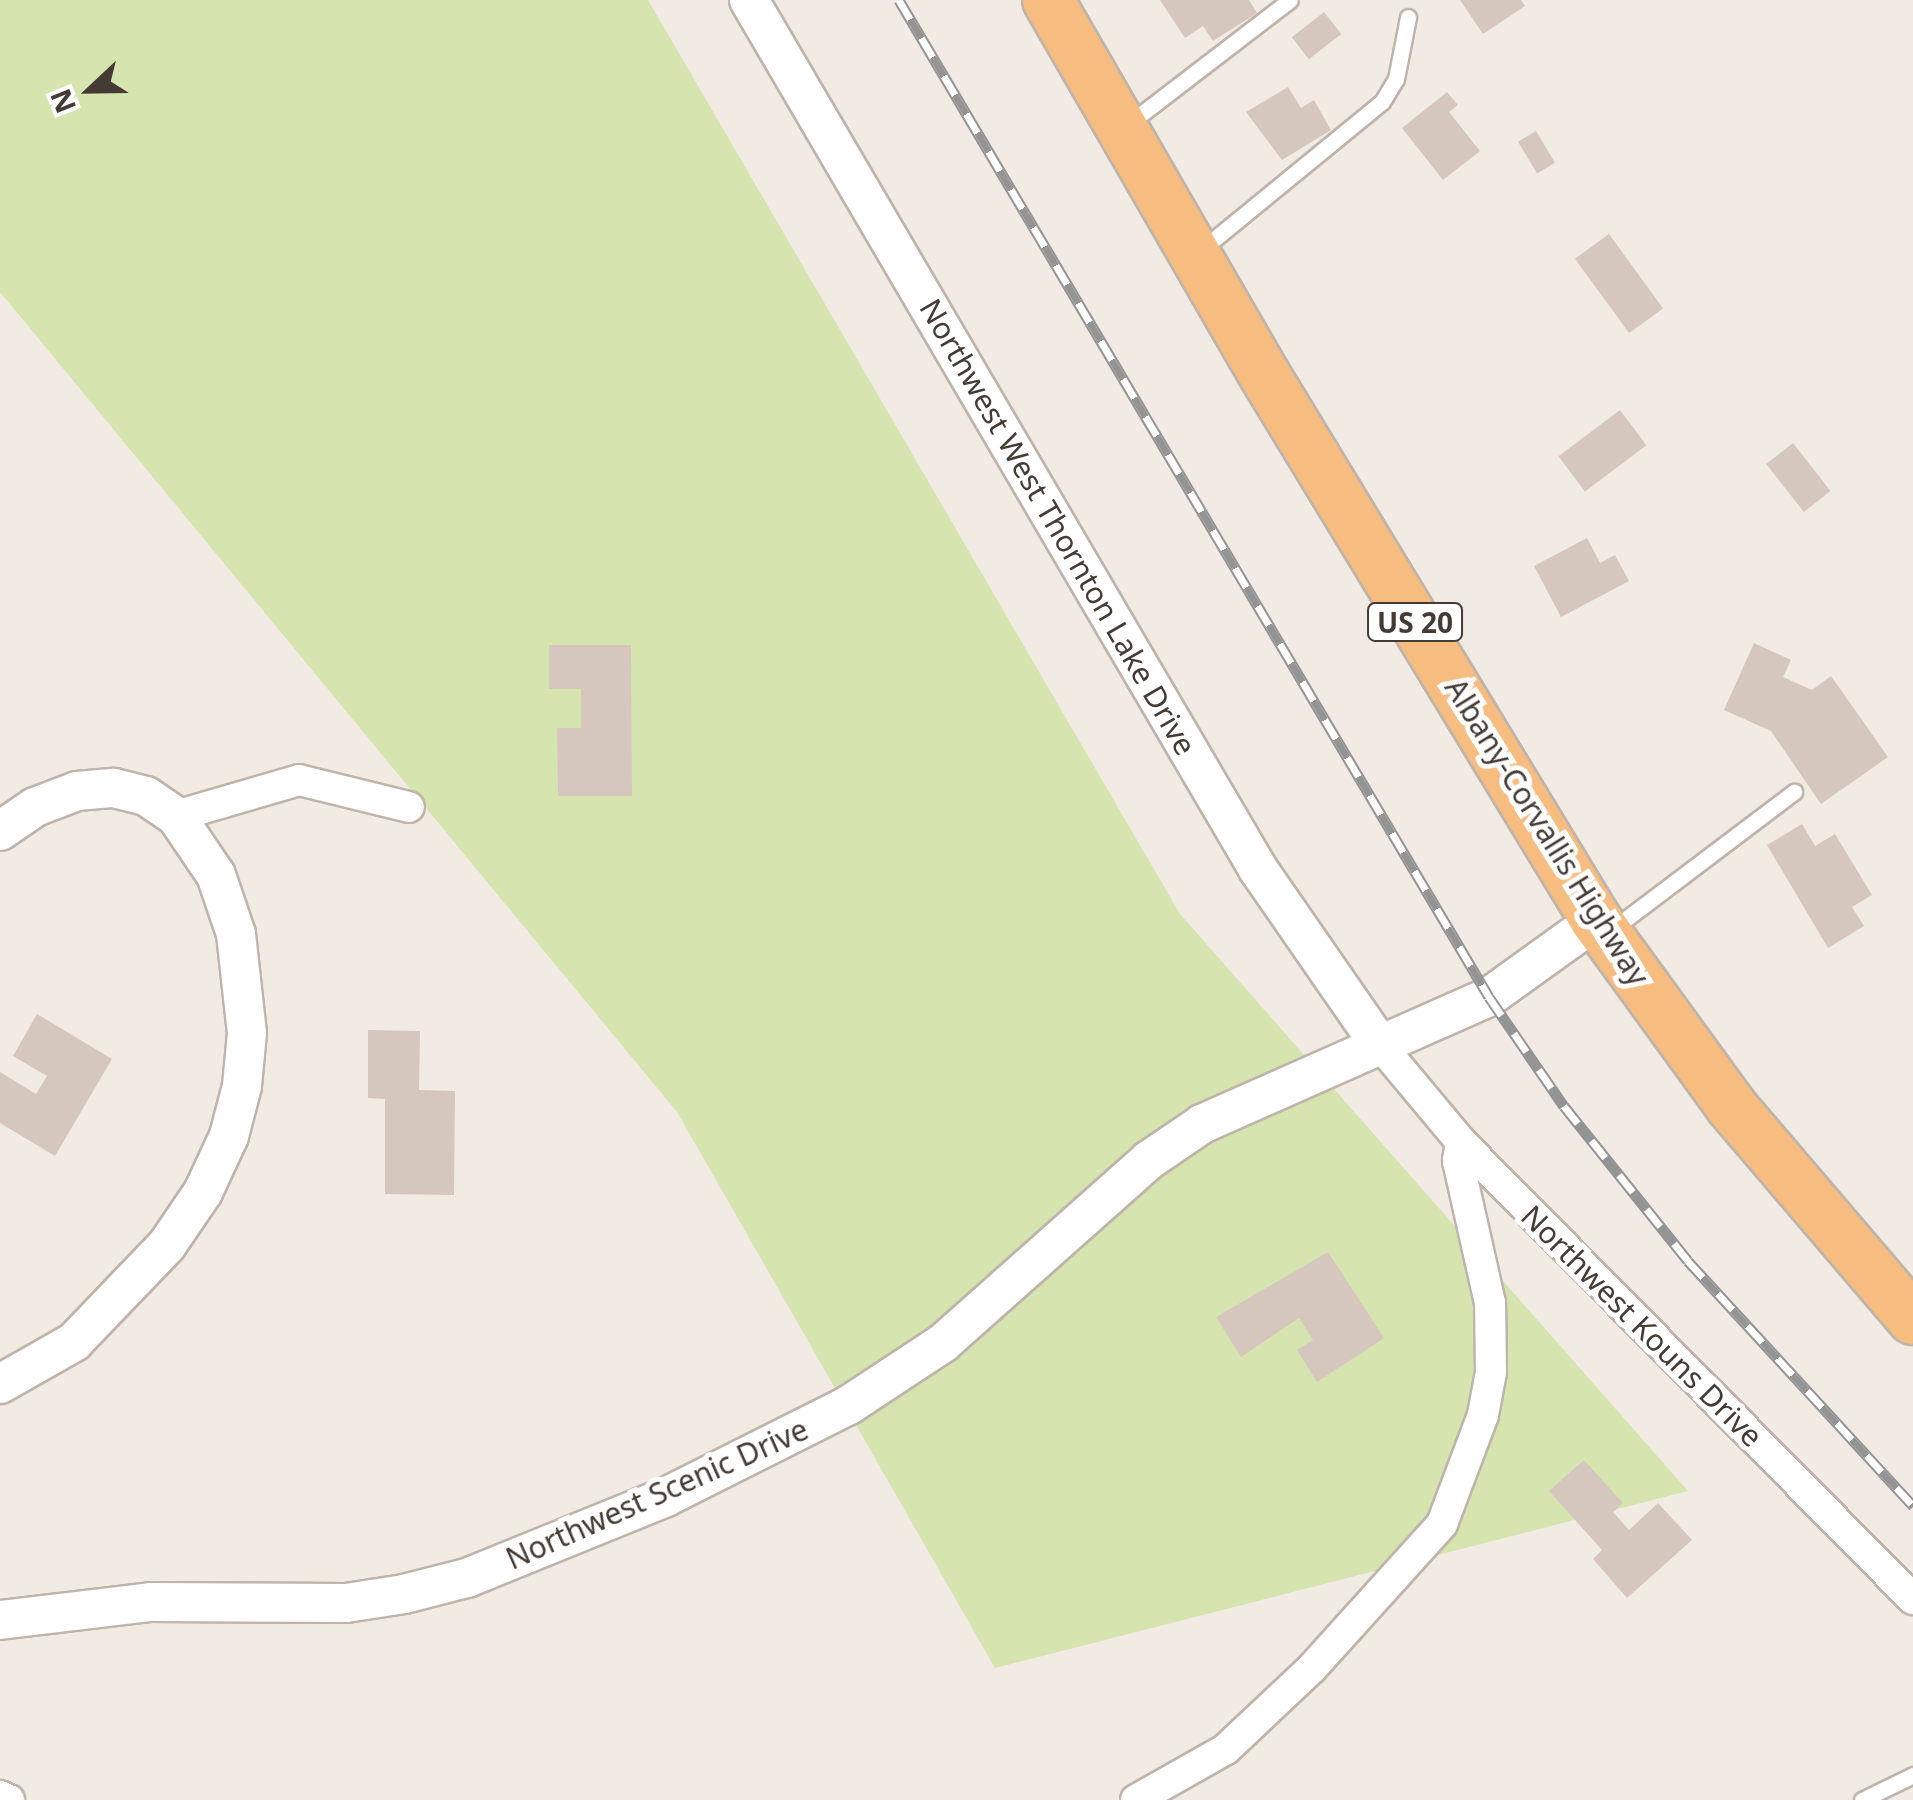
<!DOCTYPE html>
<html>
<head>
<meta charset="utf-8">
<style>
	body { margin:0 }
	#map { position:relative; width:1913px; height:1800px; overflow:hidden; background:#f1ebe4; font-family:"Noto Sans",sans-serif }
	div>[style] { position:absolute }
	.green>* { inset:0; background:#d6e4af }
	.building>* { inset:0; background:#d5c7bd; transform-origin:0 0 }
	.roads { filter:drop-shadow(2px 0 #bfb4aa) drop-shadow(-2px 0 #bfb4aa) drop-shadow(0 2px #bfb4aa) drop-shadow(0 -2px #bfb4aa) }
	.service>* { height:15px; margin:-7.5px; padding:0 7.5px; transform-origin:7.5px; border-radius:7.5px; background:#fff }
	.minor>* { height:30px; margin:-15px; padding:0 15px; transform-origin:15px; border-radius:15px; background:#fff }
	.tertiary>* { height:38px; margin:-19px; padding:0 19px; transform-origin:19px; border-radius:19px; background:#fff }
	.trunk>* { height:50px; margin:-25px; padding:0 25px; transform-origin:25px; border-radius:25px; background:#f7bc80 }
	.rail>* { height:11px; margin-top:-5.5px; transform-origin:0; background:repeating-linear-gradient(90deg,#fff 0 22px,#949494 0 44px); box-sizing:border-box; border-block:2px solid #949494 }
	span { translate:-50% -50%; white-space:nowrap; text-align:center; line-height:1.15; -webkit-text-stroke:10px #fff; paint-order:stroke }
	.shield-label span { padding:2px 8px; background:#fff; border:2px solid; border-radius:8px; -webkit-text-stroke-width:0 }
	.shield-label { font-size:28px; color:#433b34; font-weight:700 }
	.street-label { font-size:30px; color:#433b34 }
	.north { position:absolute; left:40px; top:40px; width:100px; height:100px; -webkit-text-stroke:8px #fff; paint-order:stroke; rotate:248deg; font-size:28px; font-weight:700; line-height:40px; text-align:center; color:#433b34 }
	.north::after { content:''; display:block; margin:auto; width:35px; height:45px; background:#433b34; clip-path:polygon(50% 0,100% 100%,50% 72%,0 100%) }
</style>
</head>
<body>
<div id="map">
	<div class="green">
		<i style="clip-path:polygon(0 0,648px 0,1180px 914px,1688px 1491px,995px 1668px,677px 1112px,0 292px)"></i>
	</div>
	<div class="building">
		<i style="clip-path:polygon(1160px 0,1249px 0,1257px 13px,1213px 41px,1203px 26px,1185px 38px)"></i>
		<i style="clip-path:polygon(1460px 0,1521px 0,1525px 6px,1483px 34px)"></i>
		<i style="left:1324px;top:12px;width:28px;height:41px;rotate:52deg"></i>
		<i style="clip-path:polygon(1288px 87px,1301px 108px,1314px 100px,1331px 130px,1282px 160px,1246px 112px)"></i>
		<i style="clip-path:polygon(1447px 92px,1458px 105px,1449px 112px,1480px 151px,1443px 180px,1402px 128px)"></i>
		<i style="left:1536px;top:131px;width:37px;height:21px;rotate:59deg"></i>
		<i style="left:1609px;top:234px;width:92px;height:42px;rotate:54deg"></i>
		<i style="left:1620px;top:410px;width:44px;height:77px;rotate:53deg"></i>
		<i style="left:1793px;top:443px;width:61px;height:34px;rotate:52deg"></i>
		<i style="clip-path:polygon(1587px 538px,1600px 563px,1615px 555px,1629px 581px,1561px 617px,1534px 566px)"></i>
		<i style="clip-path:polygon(1754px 643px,1791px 660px,1783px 677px,1812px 690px,1831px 676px,1888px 757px,1821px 804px,1771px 731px,1724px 710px)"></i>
		<i style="clip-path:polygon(549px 645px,631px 645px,632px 796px,558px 796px,557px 728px,581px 728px,581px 689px,549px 689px)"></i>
		<i style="clip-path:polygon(1802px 824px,1815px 846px,1835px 834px,1872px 895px,1852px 907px,1864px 926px,1828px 948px,1767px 845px)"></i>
		<i style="clip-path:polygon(37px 1014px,112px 1059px,55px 1156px,0 1123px,0 1072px,36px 1094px,47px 1076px,13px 1056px)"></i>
		<i style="clip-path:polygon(368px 1030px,420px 1031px,419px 1090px,455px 1091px,454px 1195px,385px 1194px,385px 1099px,368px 1098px)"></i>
		<i style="clip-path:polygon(1328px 1252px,1384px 1338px,1317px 1382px,1297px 1350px,1313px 1340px,1299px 1318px,1241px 1357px,1216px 1317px)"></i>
		<i style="clip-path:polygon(1584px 1460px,1623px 1503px,1613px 1512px,1629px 1530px,1658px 1503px,1692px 1540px,1627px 1598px,1593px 1559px,1602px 1550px,1549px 1491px)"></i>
	</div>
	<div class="roads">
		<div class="service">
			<i style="left:1127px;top:125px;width:205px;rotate:-37.5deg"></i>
			<i style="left:1201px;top:250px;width:234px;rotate:-39.3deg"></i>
			<i style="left:1382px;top:102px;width:27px;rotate:-59deg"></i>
			<i style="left:1396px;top:79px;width:63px;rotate:-79deg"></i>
			<i style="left:1610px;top:931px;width:231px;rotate:-37.1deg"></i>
			<i style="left:1862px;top:1800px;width:57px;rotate:-26.1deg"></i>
		</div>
		<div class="minor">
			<i style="left:176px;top:816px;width:128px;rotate:-16.3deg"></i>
			<i style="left:299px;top:780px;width:113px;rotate:13.8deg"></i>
			<i style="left:1380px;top:1045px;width:126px;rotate:50.1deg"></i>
			<i style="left:1461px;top:1142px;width:643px;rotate:45.32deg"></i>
			<i style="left:0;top:1796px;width:10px;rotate:24deg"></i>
			<i style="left:1136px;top:1800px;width:103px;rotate:-29.5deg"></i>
			<i style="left:1226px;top:1749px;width:118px;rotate:-43.3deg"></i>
			<i style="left:1312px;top:1668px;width:194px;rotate:-47.9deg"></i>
			<i style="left:1442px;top:1524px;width:116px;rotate:-69.4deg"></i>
			<i style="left:1483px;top:1415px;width:44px;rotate:-79.5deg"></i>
			<i style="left:1491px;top:1372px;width:69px;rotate:-90.8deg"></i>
			<i style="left:1490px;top:1303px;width:146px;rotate:-102.7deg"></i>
			<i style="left:1458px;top:1161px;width:19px;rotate:-81deg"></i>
		</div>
		<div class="tertiary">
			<i style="left:749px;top:0;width:1007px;rotate:59.64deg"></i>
			<i style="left:1258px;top:869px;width:214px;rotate:55.3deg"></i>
			<i style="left:0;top:831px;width:42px;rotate:-34.4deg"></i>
			<i style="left:35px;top:807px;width:45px;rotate:-20.9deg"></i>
			<i style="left:77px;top:791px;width:37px;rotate:-5deg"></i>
			<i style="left:114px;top:788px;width:33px;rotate:14deg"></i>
			<i style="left:146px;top:796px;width:36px;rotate:34deg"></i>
			<i style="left:176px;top:816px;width:71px;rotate:55.9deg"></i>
			<i style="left:216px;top:875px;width:62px;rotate:71.3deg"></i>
			<i style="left:236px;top:934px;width:100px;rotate:83.7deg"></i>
			<i style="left:247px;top:1033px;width:53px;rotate:95.4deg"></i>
			<i style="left:242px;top:1086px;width:52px;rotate:104.6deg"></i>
			<i style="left:229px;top:1136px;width:62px;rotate:114.9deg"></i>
			<i style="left:203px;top:1192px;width:64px;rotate:124.2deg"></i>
			<i style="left:167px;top:1245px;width:134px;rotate:133.8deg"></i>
			<i style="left:74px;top:1342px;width:85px;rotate:150.4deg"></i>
			<i style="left:0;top:1620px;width:152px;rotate:-6.8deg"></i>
			<i style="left:151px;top:1602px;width:195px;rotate:0.3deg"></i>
			<i style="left:346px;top:1603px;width:59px;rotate:-8.8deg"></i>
			<i style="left:404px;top:1594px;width:65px;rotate:-14.3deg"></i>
			<i style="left:467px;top:1578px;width:215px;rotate:-22.1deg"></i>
			<i style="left:666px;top:1497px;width:205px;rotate:-26.7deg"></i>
			<i style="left:849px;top:1405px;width:113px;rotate:-33.4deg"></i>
			<i style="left:943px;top:1343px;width:276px;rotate:-41.6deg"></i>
			<i style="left:1149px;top:1160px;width:64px;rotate:-34.2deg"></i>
			<i style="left:1202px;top:1124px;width:314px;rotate:-23.9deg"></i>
			<i style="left:1489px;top:997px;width:132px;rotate:-35.7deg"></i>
		</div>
		<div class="trunk">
			<i style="left:1048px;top:0;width:432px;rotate:60deg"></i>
			<i style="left:1264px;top:374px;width:639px;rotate:58.7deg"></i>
			<i style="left:1596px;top:920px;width:230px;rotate:54deg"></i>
			<i style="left:1731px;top:1106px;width:280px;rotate:49.5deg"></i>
		</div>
	</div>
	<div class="rail">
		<i style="left:899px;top:0;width:1158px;rotate:59.38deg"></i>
		<i style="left:1489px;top:997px;width:132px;rotate:55.5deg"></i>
		<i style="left:1564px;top:1106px;width:198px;rotate:51.3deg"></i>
		<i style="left:1688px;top:1261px;width:333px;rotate:47.4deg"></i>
	</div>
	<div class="shield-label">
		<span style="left:1415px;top:622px">US 20</span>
	</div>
	<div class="street-label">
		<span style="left:1058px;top:527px;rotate:60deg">Northwest West Thornton Lake Drive</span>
		<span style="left:1547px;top:832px;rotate:58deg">Albany-Corvallis Highway</span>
		<span style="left:1642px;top:1326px;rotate:45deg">Northwest Kouns Drive</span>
		<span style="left:657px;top:1494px;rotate:-24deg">Northwest Scenic Drive</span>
	</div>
	<div class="north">N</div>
</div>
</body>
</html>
